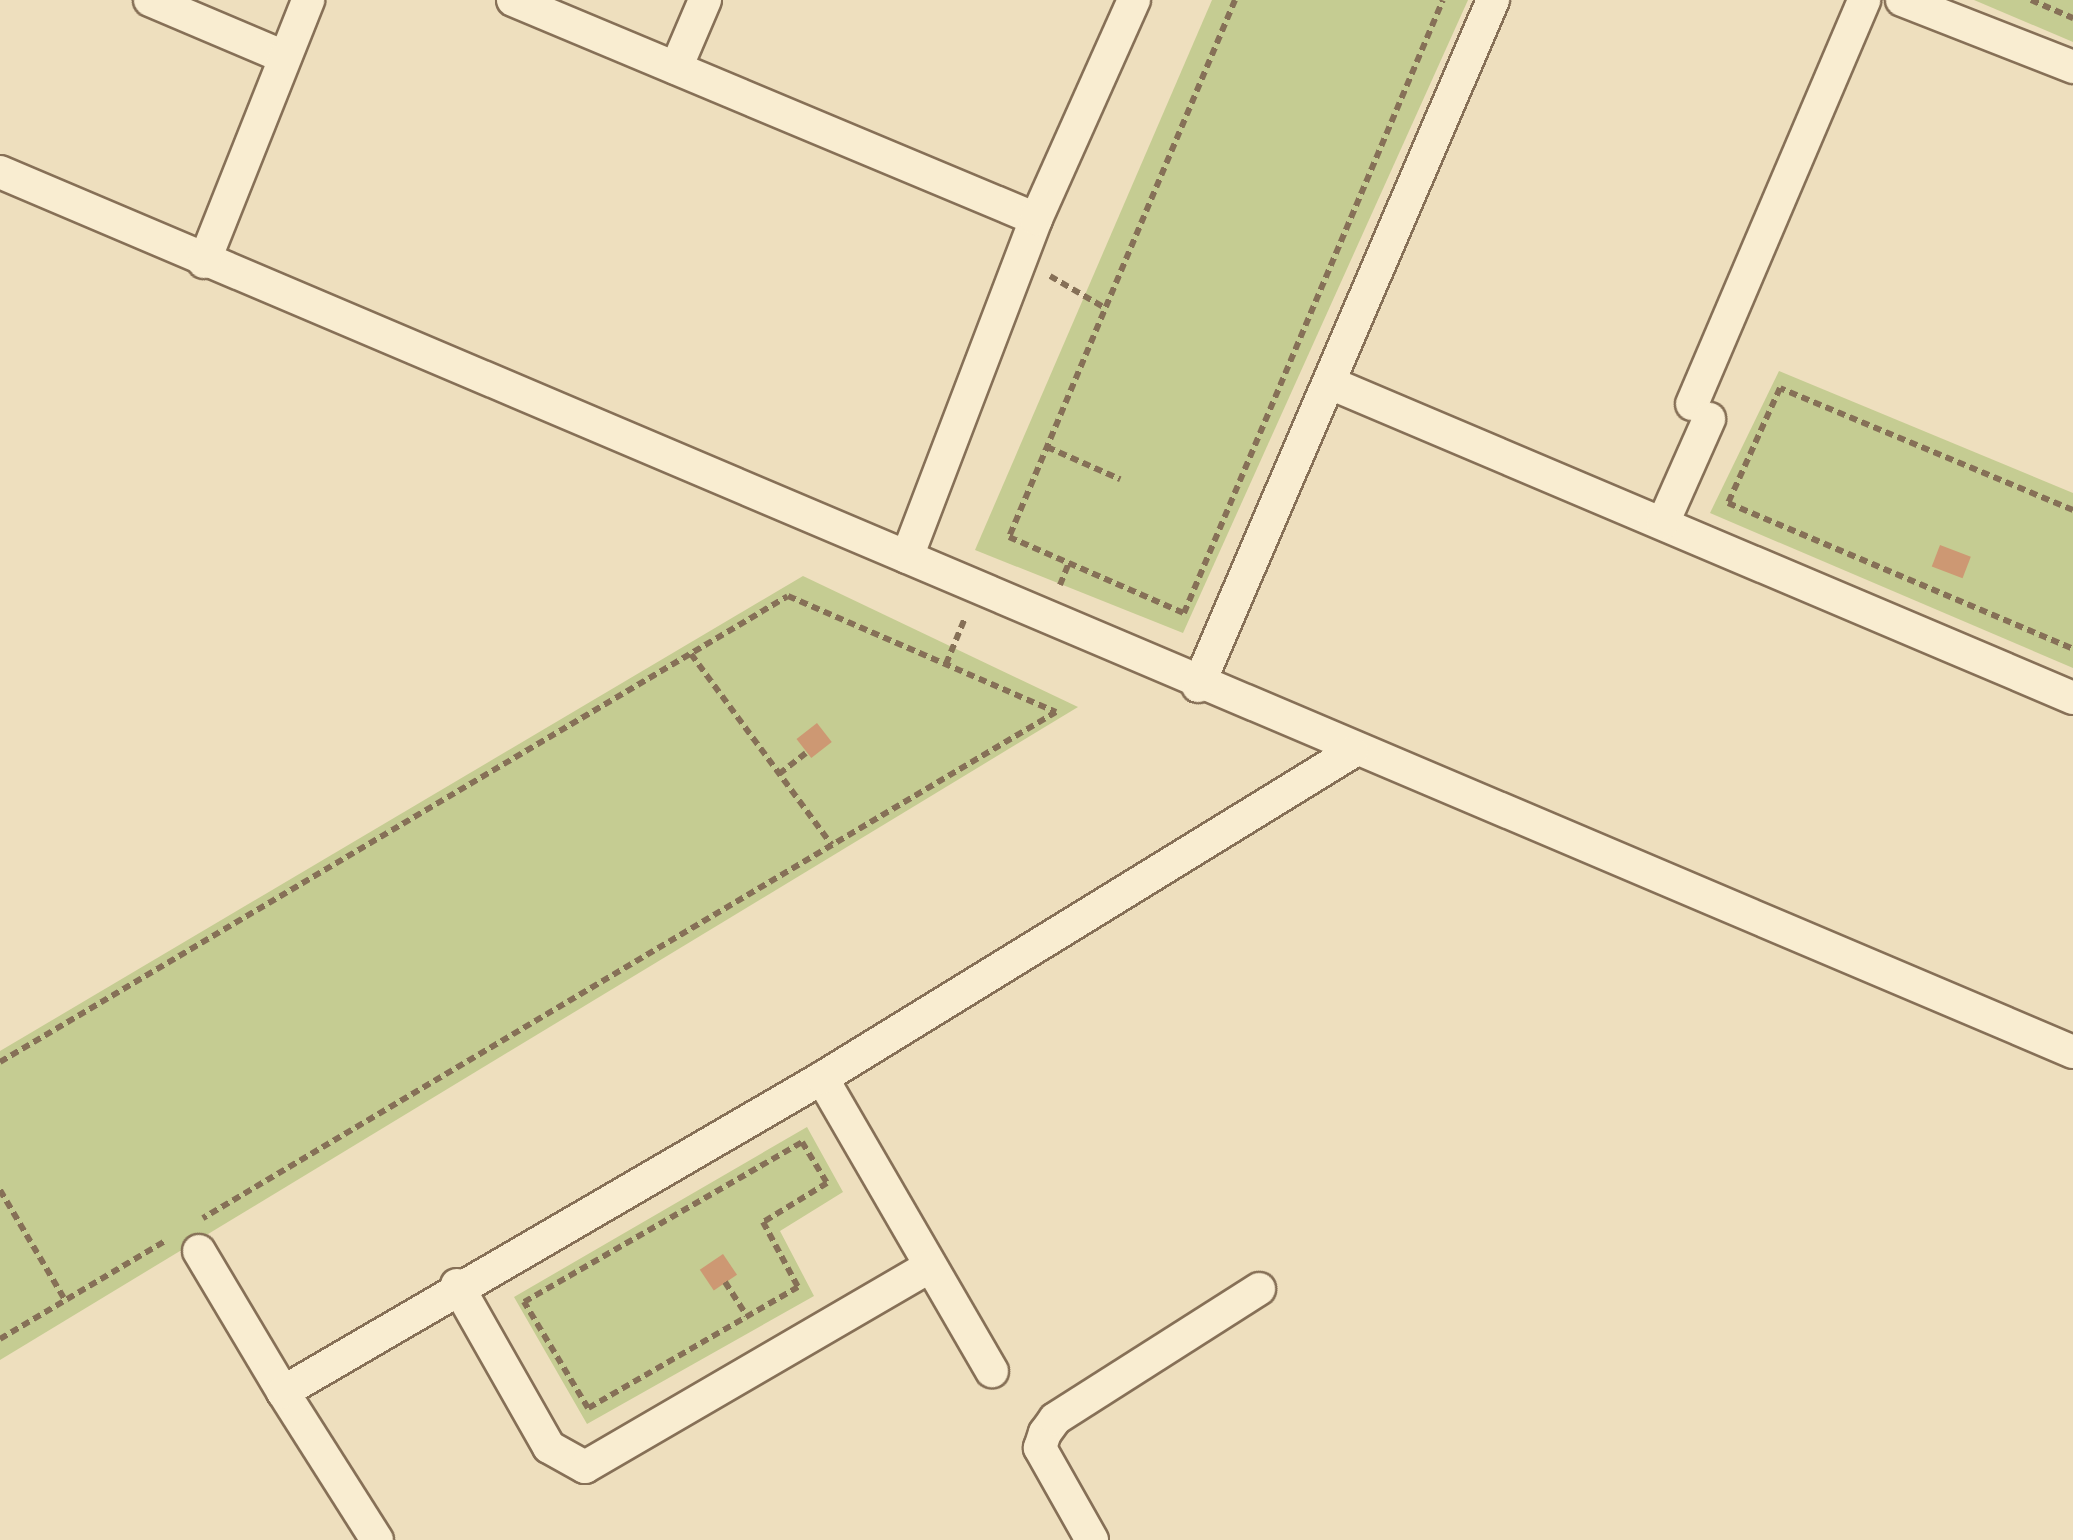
<!DOCTYPE html>
<html>
<head>
<meta charset="utf-8">
<style>
	body { margin:0 }
	#map { position:relative; width:2073px; height:1540px; overflow:hidden; background:#eedfbe; font-family:Literata,serif }
	div>[style] { position:absolute }
	.green>* { inset:0; background:#c5cc92 }
	.building>* { inset:0; background:#cd9873; transform-origin:0 0 }
	.path>* { height:6px; margin-top:-3px; transform-origin:0; background:repeating-linear-gradient(90deg,#867057 0 8px,transparent 0 13px) }
	.roads { filter:drop-shadow(2px 0 #867057) drop-shadow(-2px 0 #867057) drop-shadow(0 2px #867057) drop-shadow(0 -2px #867057) }
	.street>* { height:32px; margin:-16px; padding:0 16px; transform-origin:16px; border-radius:16px; background:#f9edd1 }
	span { translate:-50% -50%; white-space:nowrap; text-align:center; line-height:1.15; -webkit-text-stroke:8px #f5eacd; paint-order:stroke }
</style>
</head>
<body>
<div id="map">
	<div class="green">
		<i style="clip-path:polygon(1212px 0,1468px 0,1183px 633px,975px 550px)"></i>
		<i style="clip-path:polygon(1974px 0,2073px 0,2073px 42px)"></i>
		<i style="clip-path:polygon(1779px 371px,2073px 493px,2073px 668px,1710px 513px)"></i>
		<i style="clip-path:polygon(803px 576px,1078px 707px,0 1360px,0 1051px)"></i>
		<i style="clip-path:polygon(807px 1127px,843px 1192px,780px 1231px,814px 1296px,587px 1424px,514px 1297px)"></i>
	</div>
	<div class="building">
		<i style="left:1940px;top:545px;width:33px;height:23px;rotate:21deg"></i>
		<i style="left:817px;top:723px;width:24px;height:26px;rotate:52deg"></i>
		<i style="left:723px;top:1254px;width:25px;height:28px;rotate:56deg"></i>
	</div>
	<div class="path">
		<i style="left:1235px;top:0;width:583px;rotate:112.82deg"></i>
		<i style="left:1009px;top:537px;width:191px;rotate:23.5deg"></i>
		<i style="left:1184px;top:613px;width:665px;rotate:-67.1deg"></i>
		<i style="left:2031px;top:0;width:46px;rotate:23.2deg"></i>
		<i style="left:1050px;top:276px;width:64px;rotate:30.2deg"></i>
		<i style="left:1047px;top:447px;width:80px;rotate:23.7deg"></i>
		<i style="left:2073px;top:510px;width:317px;rotate:-157.4deg"></i>
		<i style="left:1780px;top:388px;width:126px;rotate:114.3deg"></i>
		<i style="left:1728px;top:503px;width:375px;rotate:22.9deg"></i>
		<i style="left:1060px;top:585px;width:24px;rotate:-68deg"></i>
		<i style="left:691px;top:654px;width:237px;rotate:53.6deg"></i>
		<i style="left:946px;top:664px;width:50px;rotate:-67.6deg"></i>
		<i style="left:779px;top:774px;width:34px;rotate:-38deg"></i>
		<i style="left:0;top:1062px;width:915px;rotate:-30.6deg"></i>
		<i style="left:788px;top:596px;width:292px;rotate:23.4deg"></i>
		<i style="left:1056px;top:712px;width:992px;rotate:149.32deg"></i>
		<i style="left:802px;top:1142px;width:48px;rotate:58.6deg"></i>
		<i style="left:827px;top:1183px;width:75px;rotate:148.6deg"></i>
		<i style="left:763px;top:1222px;width:74px;rotate:61.7deg"></i>
		<i style="left:798px;top:1287px;width:242px;rotate:150deg"></i>
		<i style="left:588px;top:1408px;width:124px;rotate:-121.1deg"></i>
		<i style="left:524px;top:1302px;width:321px;rotate:-29.9deg"></i>
		<i style="left:0;top:1190px;width:128px;rotate:59.4deg"></i>
		<i style="left:725px;top:1282px;width:40px;rotate:57.1deg"></i>
		<i style="left:0;top:1339px;width:194px;rotate:-30.7deg"></i>
	</div>
	<div class="roads">
		<div class="street">
			<i style="left:150px;top:0;width:146px;rotate:23deg"></i>
			<i style="left:513px;top:0;width:567px;rotate:22.72deg"></i>
			<i style="left:1902px;top:0;width:184px;rotate:21.4deg"></i>
			<i style="left:676px;top:68px;width:74px;rotate:-66.9deg"></i>
			<i style="left:0;top:172px;width:2252px;rotate:23deg"></i>
			<i style="left:204px;top:262px;width:282px;rotate:-68.3deg"></i>
			<i style="left:1330px;top:383px;width:807px;rotate:22.97deg"></i>
			<i style="left:1692px;top:404px;width:439px;rotate:-66.9deg"></i>
			<i style="left:1663px;top:523px;width:114px;rotate:-66.1deg"></i>
			<i style="left:907px;top:557px;width:362px;rotate:-69.1deg"></i>
			<i style="left:1036px;top:219px;width:240px;rotate:-65.9deg"></i>
			<i style="left:1198px;top:686px;width:747px;rotate:-66.73deg"></i>
			<i style="left:822px;top:1078px;width:339px;rotate:59.9deg"></i>
			<i style="left:199px;top:1251px;width:164px;rotate:59.2deg"></i>
			<i style="left:457px;top:1285px;width:186px;rotate:60.4deg"></i>
			<i style="left:549px;top:1447px;width:41px;rotate:29.1deg"></i>
			<i style="left:585px;top:1467px;width:397px;rotate:-30.2deg"></i>
			<i style="left:377px;top:1540px;width:175px;rotate:-122.4deg"></i>
			<i style="left:283px;top:1392px;width:624px;rotate:-30.22deg"></i>
			<i style="left:822px;top:1078px;width:622px;rotate:-31.6deg"></i>
			<i style="left:1092px;top:1540px;width:106px;rotate:-119.5deg"></i>
			<i style="left:1040px;top:1448px;width:16px;rotate:-72deg"></i>
			<i style="left:1045px;top:1433px;width:17px;rotate:-54deg"></i>
			<i style="left:1055px;top:1419px;width:242px;rotate:-32.5deg"></i>
		</div>
	</div>
</div>
</body>
</html>
